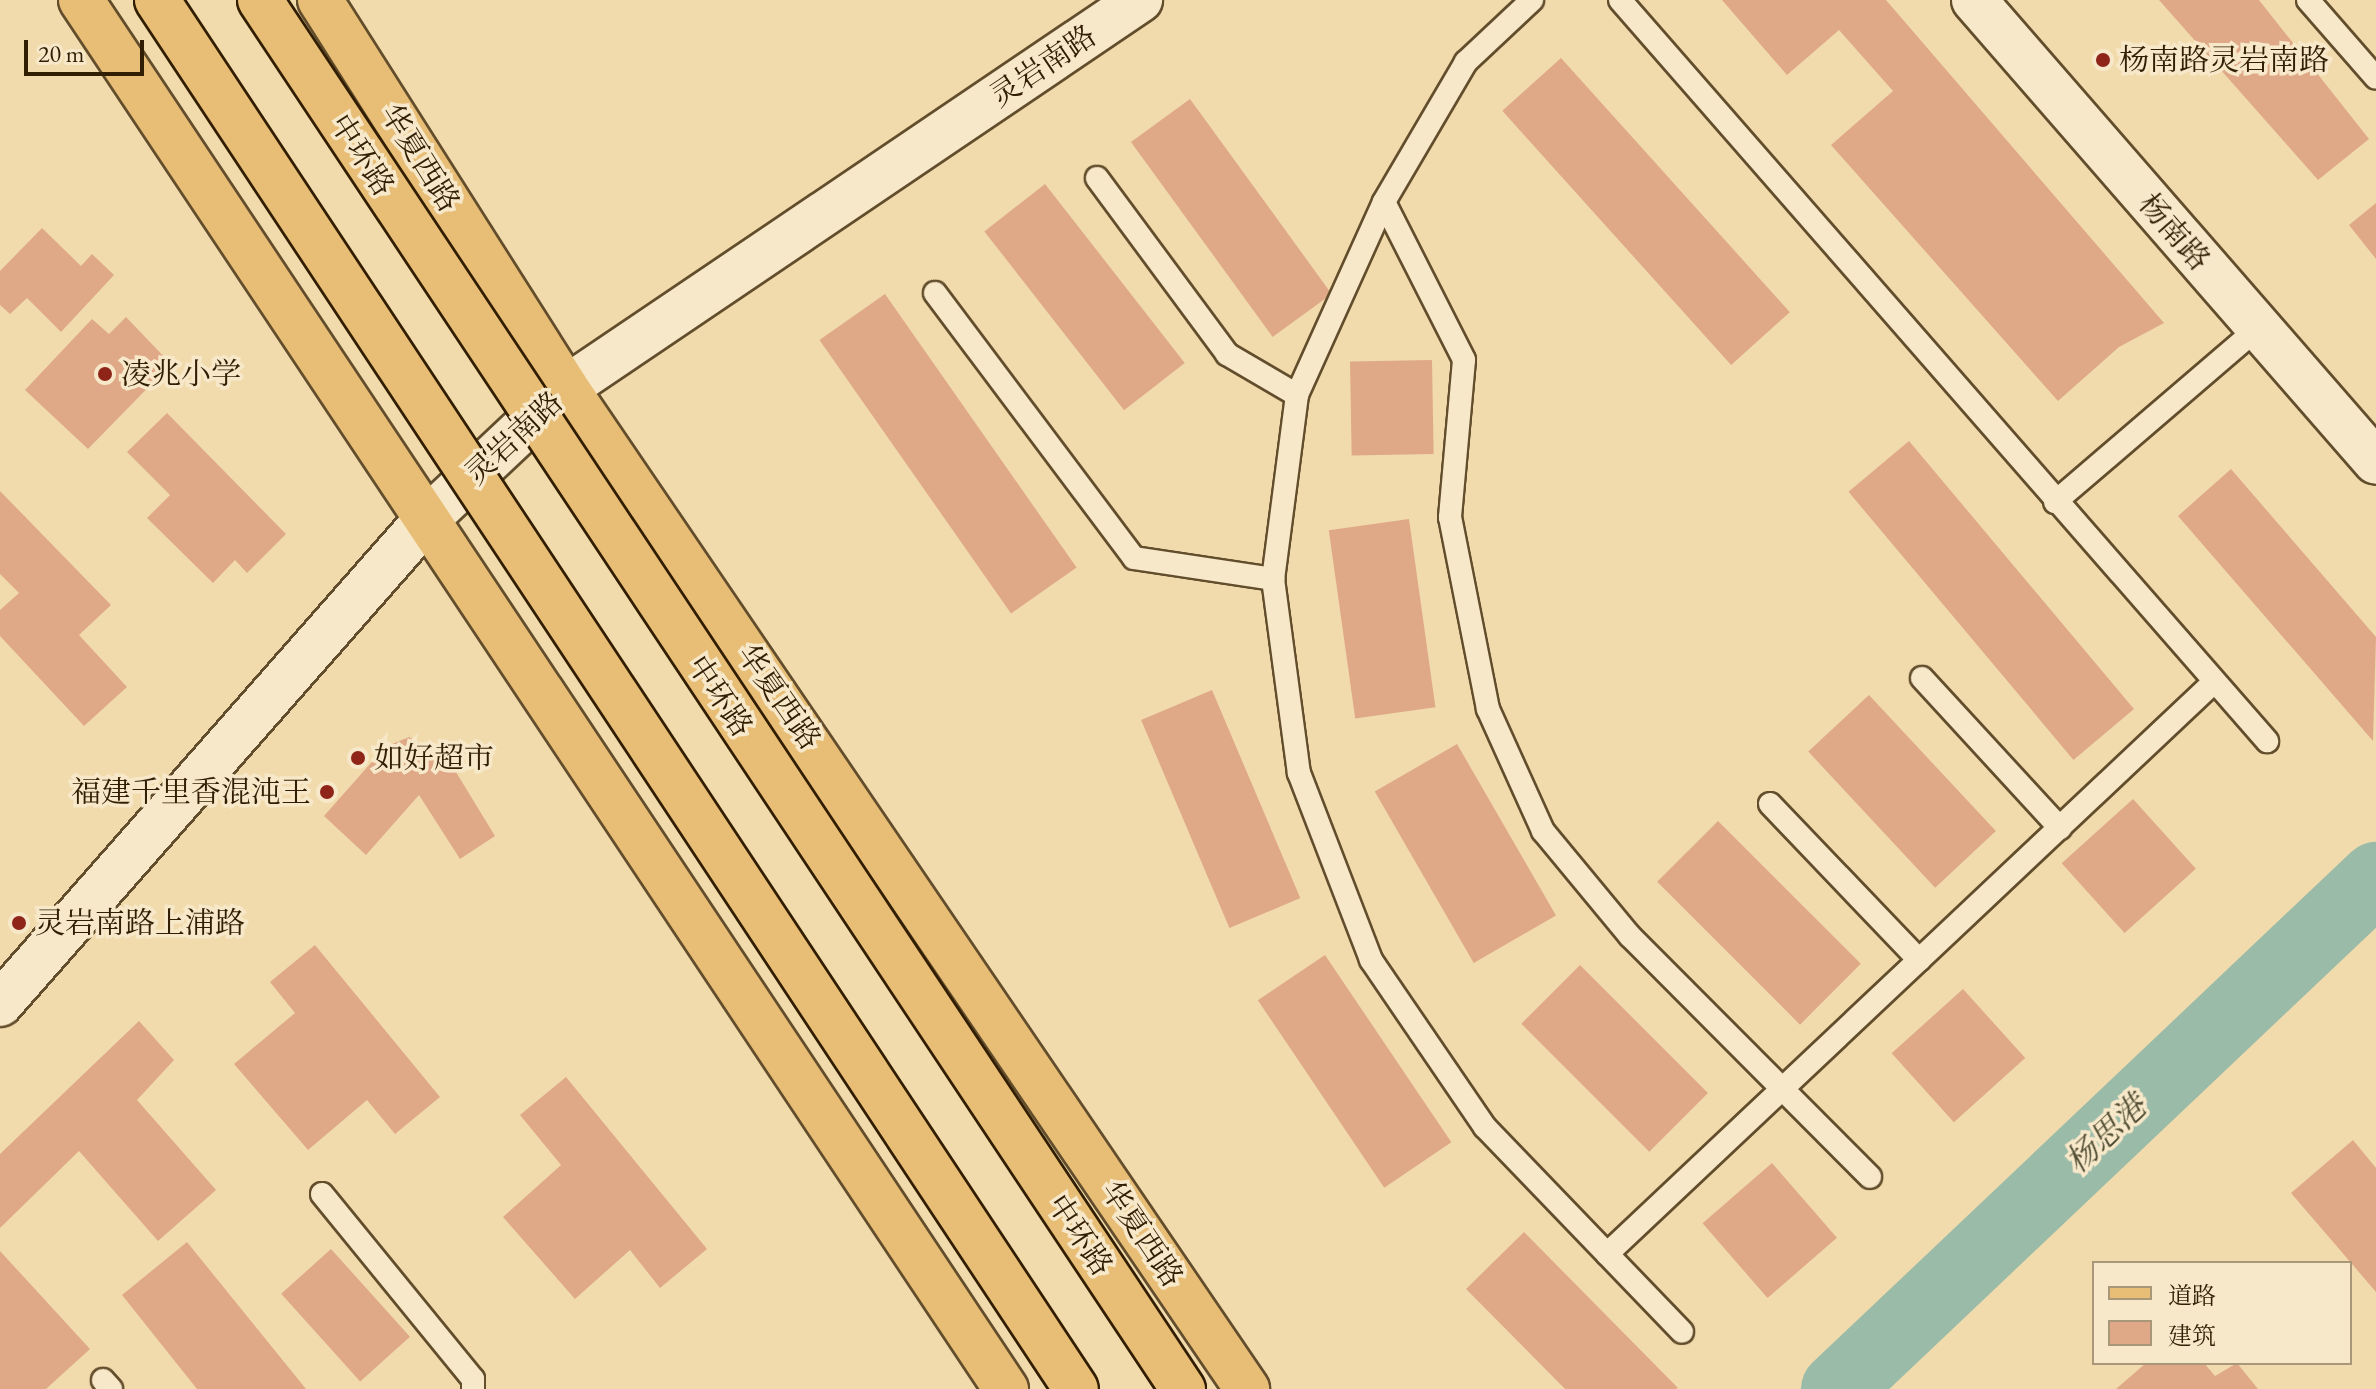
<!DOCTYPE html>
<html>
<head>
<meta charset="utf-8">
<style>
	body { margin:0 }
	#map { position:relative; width:2376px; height:1389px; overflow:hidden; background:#f1dbac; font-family:"EB Garamond","Noto Serif SC",serif }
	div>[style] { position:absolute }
	.river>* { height:72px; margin:-36px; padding:0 36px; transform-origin:36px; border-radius:36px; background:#9bbba9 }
	.building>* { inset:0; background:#dfa987; transform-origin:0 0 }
	.roads { filter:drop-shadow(2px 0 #624d2c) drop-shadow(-2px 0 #624d2c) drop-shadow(0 2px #624d2c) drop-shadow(0 -2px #624d2c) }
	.service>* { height:22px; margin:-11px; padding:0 11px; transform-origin:11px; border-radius:11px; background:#f6e8c9 }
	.minor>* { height:44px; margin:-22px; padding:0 22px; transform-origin:22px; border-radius:22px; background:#f6e8c9 }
	.tertiary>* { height:44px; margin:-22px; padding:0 22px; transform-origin:22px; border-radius:22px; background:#f6e8c9 }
	.primary>* { height:44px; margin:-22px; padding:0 22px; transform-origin:22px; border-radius:22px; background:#e8be76 }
	.bridges { filter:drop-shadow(2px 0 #321e02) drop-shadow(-2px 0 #321e02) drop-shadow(0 2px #321e02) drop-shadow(0 -2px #321e02) }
	.trunk-bridge>* { height:44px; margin:-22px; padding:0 22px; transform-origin:22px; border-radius:22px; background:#e8be76 }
	.dots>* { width:22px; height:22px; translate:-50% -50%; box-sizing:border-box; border:4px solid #f6e8c9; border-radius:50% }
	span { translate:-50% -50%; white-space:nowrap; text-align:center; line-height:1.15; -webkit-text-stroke:7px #f6e8c9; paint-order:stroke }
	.poi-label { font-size:30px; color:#321e02 }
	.left { translate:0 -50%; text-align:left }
	.right { translate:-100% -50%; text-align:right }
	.street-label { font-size:30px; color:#321e02 }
	.water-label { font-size:32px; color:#524d34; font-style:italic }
	.legend { position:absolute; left:2092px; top:1261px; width:260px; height:104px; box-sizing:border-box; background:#f6e8c9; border:2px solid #a89779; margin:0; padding:10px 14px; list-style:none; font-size:24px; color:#321e02 }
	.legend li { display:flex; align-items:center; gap:16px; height:40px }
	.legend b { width:40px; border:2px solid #a89779 }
	.scale { position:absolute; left:24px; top:40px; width:120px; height:36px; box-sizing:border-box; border:4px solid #321e02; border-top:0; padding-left:10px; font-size:24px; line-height:28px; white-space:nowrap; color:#321e02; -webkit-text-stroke:6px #f6e8c9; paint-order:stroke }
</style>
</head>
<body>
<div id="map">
	<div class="river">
		<i style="left:1837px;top:1389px;width:743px;rotate:-43.47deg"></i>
	</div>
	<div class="building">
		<i style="clip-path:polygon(1722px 0,1886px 0,2164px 323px,2119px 347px,2058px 401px,1831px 145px,1893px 91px,1839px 30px,1787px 75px)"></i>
		<i style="clip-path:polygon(2159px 0,2259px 0,2369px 139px,2318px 180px)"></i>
		<i style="left:1561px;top:58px;width:342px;height:79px;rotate:48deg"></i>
		<i style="left:1190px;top:99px;width:241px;height:73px;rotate:54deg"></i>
		<i style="left:1045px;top:184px;width:227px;height:77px;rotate:52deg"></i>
		<i style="clip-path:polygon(2376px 203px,2376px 259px,2349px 225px)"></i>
		<i style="clip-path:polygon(42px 228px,81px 266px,92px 254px,114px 275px,61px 332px,27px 298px,10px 314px,0 305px,0 271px)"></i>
		<i style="left:885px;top:294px;width:334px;height:80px;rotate:55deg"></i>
		<i style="clip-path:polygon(126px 317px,171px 364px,88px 449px,25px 390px,92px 319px,109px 334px)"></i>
		<i style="left:1432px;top:360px;width:94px;height:82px;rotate:89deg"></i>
		<i style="clip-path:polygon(167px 413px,286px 534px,247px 573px,235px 560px,213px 583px,147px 518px,170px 495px,127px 452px)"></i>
		<i style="left:1909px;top:441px;width:350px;height:79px;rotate:50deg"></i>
		<i style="clip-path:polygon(2231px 469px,2376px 637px,2373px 741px,2178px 516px)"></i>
		<i style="clip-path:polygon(0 491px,111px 605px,79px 635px,127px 687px,84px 726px,0 636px,0 610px,19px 593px,0 574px)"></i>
		<i style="left:1409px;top:519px;width:190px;height:81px;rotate:82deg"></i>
		<i style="left:1212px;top:690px;width:226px;height:77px;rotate:67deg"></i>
		<i style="left:1869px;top:695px;width:186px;height:83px;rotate:47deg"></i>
		<i style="clip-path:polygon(409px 737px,448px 759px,495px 836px,460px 859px,419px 795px,366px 855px,324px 816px,385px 747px)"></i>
		<i style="left:1457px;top:744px;width:198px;height:95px;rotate:60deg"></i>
		<i style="left:2133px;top:799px;width:94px;height:96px;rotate:48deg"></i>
		<i style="left:1718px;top:821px;width:202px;height:86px;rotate:45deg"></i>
		<i style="clip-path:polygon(315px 945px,440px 1097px,395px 1134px,367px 1100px,308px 1150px,234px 1064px,295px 1013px,270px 982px)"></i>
		<i style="left:1325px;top:955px;width:226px;height:81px;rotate:56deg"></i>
		<i style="left:1580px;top:965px;width:181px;height:83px;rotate:45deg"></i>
		<i style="left:1963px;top:989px;width:93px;height:96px;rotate:48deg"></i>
		<i style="clip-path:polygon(139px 1021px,174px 1060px,137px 1100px,216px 1190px,158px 1241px,79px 1151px,0 1228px,0 1154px)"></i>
		<i style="clip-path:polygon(566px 1077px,707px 1249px,660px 1288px,630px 1250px,575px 1299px,503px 1217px,561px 1165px,520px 1115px)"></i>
		<i style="clip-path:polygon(2353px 1140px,2376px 1168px,2376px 1292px,2291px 1193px)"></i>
		<i style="left:1772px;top:1163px;width:99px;height:92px;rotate:49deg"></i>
		<i style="clip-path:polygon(1524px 1232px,1678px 1388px,1676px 1389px,1565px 1389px,1466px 1289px)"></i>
		<i style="clip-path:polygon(187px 1242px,306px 1389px,197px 1389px,122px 1295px)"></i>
		<i style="left:331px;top:1249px;width:118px;height:67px;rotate:48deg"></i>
		<i style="clip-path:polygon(0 1251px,90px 1349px,46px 1389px,0 1389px)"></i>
		<i style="clip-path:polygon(2146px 1363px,2204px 1363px,2215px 1376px,2237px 1363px,2258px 1389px,2116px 1389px)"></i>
	</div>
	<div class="roads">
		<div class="service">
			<i style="left:1532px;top:0;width:91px;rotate:136.8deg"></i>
			<i style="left:1466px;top:62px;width:162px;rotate:120.4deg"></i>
			<i style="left:1384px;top:202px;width:212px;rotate:114.3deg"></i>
			<i style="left:1297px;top:395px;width:186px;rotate:97.4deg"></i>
			<i style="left:1273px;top:579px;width:196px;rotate:82.4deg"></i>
			<i style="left:1299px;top:773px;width:200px;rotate:68.9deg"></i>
			<i style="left:1371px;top:960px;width:202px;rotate:55.7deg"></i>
			<i style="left:1485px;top:1127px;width:284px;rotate:46.1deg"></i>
			<i style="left:1620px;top:0;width:984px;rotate:48.87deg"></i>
			<i style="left:2308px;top:0;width:103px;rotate:48.9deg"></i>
			<i style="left:1097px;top:178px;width:219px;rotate:53.5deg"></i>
			<i style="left:1227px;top:354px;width:81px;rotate:30.4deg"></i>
			<i style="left:1384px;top:202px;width:177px;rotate:63.1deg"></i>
			<i style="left:1464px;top:360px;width:158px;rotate:95.1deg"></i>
			<i style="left:1450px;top:517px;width:196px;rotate:78.8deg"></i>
			<i style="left:1488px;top:709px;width:134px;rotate:65.7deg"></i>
			<i style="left:1543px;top:831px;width:136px;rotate:50.4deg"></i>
			<i style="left:1630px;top:936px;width:340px;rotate:45.1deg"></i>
			<i style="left:935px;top:293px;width:331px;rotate:53.1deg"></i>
			<i style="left:1134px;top:558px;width:141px;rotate:8.6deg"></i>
			<i style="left:2055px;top:502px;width:267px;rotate:-40.6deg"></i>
			<i style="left:1922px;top:678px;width:204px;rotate:47.4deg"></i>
			<i style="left:1770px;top:804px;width:216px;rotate:46.3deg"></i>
			<i style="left:322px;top:1194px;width:239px;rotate:50.8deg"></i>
			<i style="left:473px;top:1379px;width:10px;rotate:90deg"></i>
			<i style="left:1607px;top:1254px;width:834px;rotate:-43.3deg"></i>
			<i style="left:103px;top:1380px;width:12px;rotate:48deg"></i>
		</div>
		<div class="minor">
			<i style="left:1974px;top:0;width:612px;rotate:48.97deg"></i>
		</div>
		<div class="tertiary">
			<i style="left:0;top:1004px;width:645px;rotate:-48.65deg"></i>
			<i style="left:426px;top:520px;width:192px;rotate:-43.3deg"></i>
			<i style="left:566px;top:388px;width:693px;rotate:-34.06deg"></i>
		</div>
		<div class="primary">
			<i style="left:81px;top:0;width:1669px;rotate:56.34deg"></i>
			<i style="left:320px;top:0;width:459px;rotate:57.6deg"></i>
			<i style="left:566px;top:388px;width:1211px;rotate:55.77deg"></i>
		</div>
	</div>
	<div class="bridges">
		<div class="trunk-bridge">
			<i style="left:157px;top:0;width:1665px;rotate:56.51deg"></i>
			<i style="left:260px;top:0;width:1668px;rotate:56.4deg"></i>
		</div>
	</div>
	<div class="dots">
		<i style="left:2103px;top:60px;background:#8f2418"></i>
		<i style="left:105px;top:374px;background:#8f2418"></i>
		<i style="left:358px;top:758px;background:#8f2418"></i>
		<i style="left:327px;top:792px;background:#8f2418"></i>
		<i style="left:19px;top:923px;background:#8f2418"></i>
	</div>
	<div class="poi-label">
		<span class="left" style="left:2119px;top:60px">杨南路灵岩南路</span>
		<span class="left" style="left:121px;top:374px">凌兆小学</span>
		<span class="left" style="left:374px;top:758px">如好超市</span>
		<span class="right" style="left:311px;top:792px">福建千里香混沌王</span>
		<span class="left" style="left:35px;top:923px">灵岩南路上浦路</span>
	</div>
	<div class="street-label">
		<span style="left:1043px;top:66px;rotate:-34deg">灵岩南路</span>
		<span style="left:362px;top:155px;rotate:57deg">中环路</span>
		<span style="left:420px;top:158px;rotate:58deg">华夏西路</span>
		<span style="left:2174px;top:232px;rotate:49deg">杨南路</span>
		<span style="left:514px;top:438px;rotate:-43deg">灵岩南路</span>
		<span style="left:720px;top:696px;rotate:56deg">中环路</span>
		<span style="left:779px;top:697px;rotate:55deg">华夏西路</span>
		<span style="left:1142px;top:1234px;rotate:56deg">华夏西路</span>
		<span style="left:1080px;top:1235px;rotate:56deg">中环路</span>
	</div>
	<div class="water-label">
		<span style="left:2106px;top:1134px;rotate:-43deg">杨思港</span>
	</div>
	<ul class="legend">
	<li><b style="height:10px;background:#e8be76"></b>道路</li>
	<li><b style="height:22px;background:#dfa987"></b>建筑</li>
	</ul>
	<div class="scale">20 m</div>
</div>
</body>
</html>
